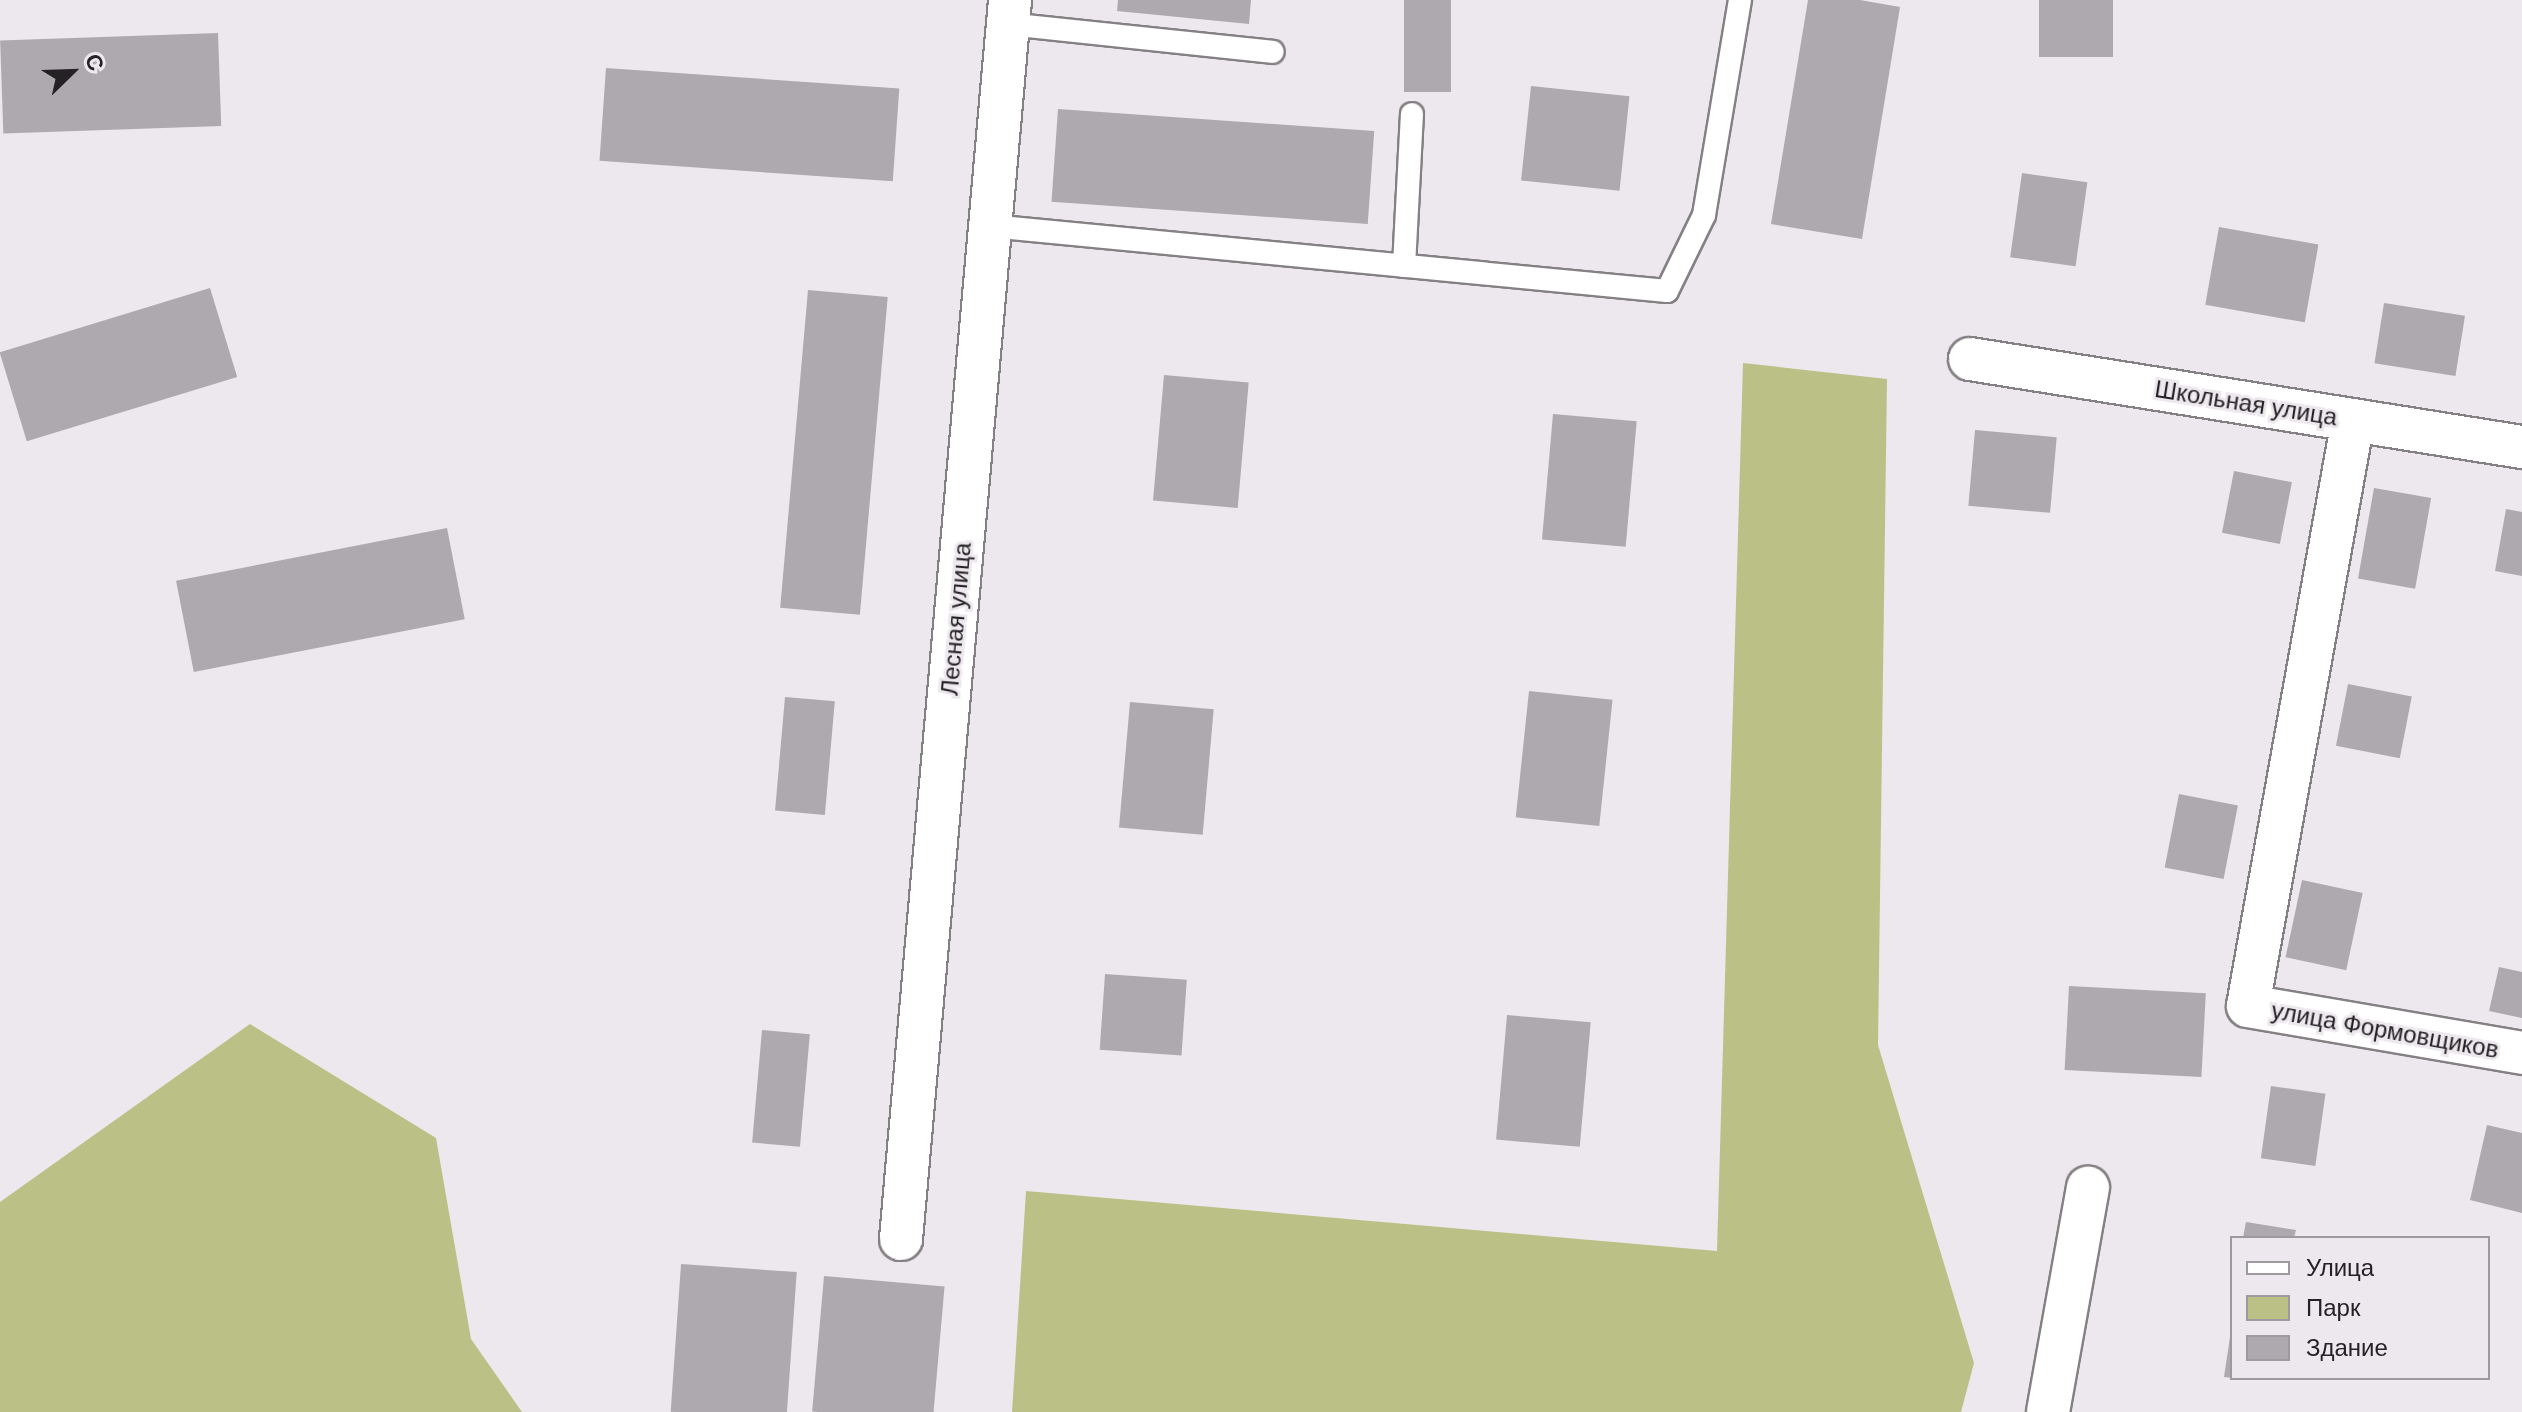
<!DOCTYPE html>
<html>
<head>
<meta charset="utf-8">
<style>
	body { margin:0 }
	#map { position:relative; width:2522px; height:1412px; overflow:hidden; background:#ede8ed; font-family:Helvetica,sans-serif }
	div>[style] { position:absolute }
	.green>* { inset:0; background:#bbc186 }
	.building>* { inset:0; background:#aea9ae; transform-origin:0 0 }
	.roads { filter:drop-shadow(2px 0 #858084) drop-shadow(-2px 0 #858084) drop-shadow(0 2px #858084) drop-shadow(0 -2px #858084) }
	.service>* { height:22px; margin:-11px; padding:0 11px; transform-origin:11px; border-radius:11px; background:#fff }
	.minor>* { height:42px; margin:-21px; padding:0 21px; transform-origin:21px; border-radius:21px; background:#fff }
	span { translate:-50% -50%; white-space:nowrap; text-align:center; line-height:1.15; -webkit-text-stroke:6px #ede8ed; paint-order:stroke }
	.street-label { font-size:24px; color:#242224 }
	.legend { position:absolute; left:2230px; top:1236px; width:260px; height:144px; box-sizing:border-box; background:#ede8ed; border:2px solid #9d999d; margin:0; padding:10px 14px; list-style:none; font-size:24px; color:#242224 }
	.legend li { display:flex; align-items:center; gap:16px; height:40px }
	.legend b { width:40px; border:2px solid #9d999d }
	.north { position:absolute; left:32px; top:32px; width:80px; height:80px; -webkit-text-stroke:6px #ede8ed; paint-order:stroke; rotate:67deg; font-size:22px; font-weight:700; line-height:32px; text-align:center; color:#242224 }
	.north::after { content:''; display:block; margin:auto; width:28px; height:36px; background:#242224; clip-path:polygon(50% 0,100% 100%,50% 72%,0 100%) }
</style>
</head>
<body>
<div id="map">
	<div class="green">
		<i style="clip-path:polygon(1743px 363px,1887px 379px,1878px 1045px,1974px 1363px,1961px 1412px,1012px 1412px,1026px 1191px,1717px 1251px)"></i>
		<i style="clip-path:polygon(250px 1024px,436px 1138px,471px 1339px,522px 1412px,0 1412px,0 1202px)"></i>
	</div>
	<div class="building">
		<i style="clip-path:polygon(1118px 0,1251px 0,1249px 24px,1117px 11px)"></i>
		<i style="left:1404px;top:0;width:47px;height:92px"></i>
		<i style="clip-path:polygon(1808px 0,1860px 0,1900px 7px,1862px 239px,1771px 224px)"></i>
		<i style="left:2039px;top:0;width:74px;height:57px"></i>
		<i style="left:218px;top:33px;width:93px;height:218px;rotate:88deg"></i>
		<i style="left:606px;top:68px;width:294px;height:93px;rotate:4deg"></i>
		<i style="left:1531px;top:86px;width:99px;height:95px;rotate:6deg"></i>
		<i style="left:1058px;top:109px;width:317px;height:93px;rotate:4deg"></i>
		<i style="left:2022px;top:173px;width:66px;height:85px;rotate:8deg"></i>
		<i style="left:2219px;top:227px;width:101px;height:79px;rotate:10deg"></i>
		<i style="left:210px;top:288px;width:93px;height:220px;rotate:73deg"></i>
		<i style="left:808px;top:290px;width:80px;height:319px;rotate:5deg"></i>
		<i style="left:2384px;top:303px;width:82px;height:61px;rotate:9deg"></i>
		<i style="left:1164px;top:375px;width:85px;height:126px;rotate:5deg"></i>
		<i style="left:1553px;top:414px;width:84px;height:126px;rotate:5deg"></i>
		<i style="left:1975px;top:430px;width:82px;height:76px;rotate:5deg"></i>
		<i style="left:2234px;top:471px;width:59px;height:63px;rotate:11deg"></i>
		<i style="left:2374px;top:488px;width:58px;height:92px;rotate:10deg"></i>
		<i style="clip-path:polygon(2506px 509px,2522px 512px,2522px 576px,2495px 571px)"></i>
		<i style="left:447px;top:528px;width:93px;height:276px;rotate:79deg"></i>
		<i style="left:2348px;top:684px;width:65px;height:63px;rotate:11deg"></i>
		<i style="left:1529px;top:691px;width:84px;height:127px;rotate:6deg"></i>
		<i style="left:785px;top:697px;width:50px;height:114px;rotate:5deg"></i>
		<i style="left:1130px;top:702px;width:84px;height:126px;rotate:5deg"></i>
		<i style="left:2179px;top:794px;width:60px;height:75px;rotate:11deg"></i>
		<i style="left:2302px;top:880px;width:62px;height:79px;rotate:12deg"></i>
		<i style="clip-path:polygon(2499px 967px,2522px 972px,2522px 1018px,2489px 1011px)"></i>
		<i style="left:1105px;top:974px;width:82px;height:76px;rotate:4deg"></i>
		<i style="left:2069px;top:986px;width:137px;height:84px;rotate:3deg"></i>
		<i style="left:1507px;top:1015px;width:84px;height:125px;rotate:5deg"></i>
		<i style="left:762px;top:1030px;width:48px;height:113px;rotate:5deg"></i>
		<i style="left:2271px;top:1086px;width:55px;height:73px;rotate:8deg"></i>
		<i style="clip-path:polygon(2487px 1125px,2522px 1133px,2522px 1213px,2470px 1200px)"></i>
		<i style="clip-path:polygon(2246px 1222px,2296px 1230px,2294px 1238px,2243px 1238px)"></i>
		<i style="left:681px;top:1264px;width:116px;height:148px;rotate:4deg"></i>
		<i style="left:824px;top:1276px;width:121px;height:136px;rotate:5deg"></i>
		<i style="clip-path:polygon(2230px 1337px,2232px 1337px,2232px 1378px,2224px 1377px)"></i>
	</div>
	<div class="roads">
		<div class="service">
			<i style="left:1008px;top:24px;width:266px;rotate:6deg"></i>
			<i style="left:990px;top:226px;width:680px;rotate:5.48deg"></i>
			<i style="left:1667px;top:291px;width:85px;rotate:-64deg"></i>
			<i style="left:1704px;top:215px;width:218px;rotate:-80.5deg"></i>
			<i style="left:1404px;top:266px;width:152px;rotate:-87deg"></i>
		</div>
		<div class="minor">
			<i style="left:1970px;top:359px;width:559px;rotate:9.06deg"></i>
			<i style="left:2353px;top:420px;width:595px;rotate:100.16deg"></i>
			<i style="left:2248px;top:1006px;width:278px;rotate:9.7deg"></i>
			<i style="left:901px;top:1239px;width:1244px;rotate:-84.97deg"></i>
			<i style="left:2048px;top:1412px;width:228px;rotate:-79.9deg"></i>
		</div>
	</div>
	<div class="street-label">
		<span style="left:2246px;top:403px;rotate:9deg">Школьная улица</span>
		<span style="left:956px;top:619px;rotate:-85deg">Лесная улица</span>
		<span style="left:2385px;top:1030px;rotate:10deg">улица Формовщиков</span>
	</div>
	<ul class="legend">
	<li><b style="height:10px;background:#fff"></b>Улица</li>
	<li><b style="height:22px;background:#bbc186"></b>Парк</li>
	<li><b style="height:22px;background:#aea9ae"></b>Здание</li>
	</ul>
	<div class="north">С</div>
</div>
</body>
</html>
